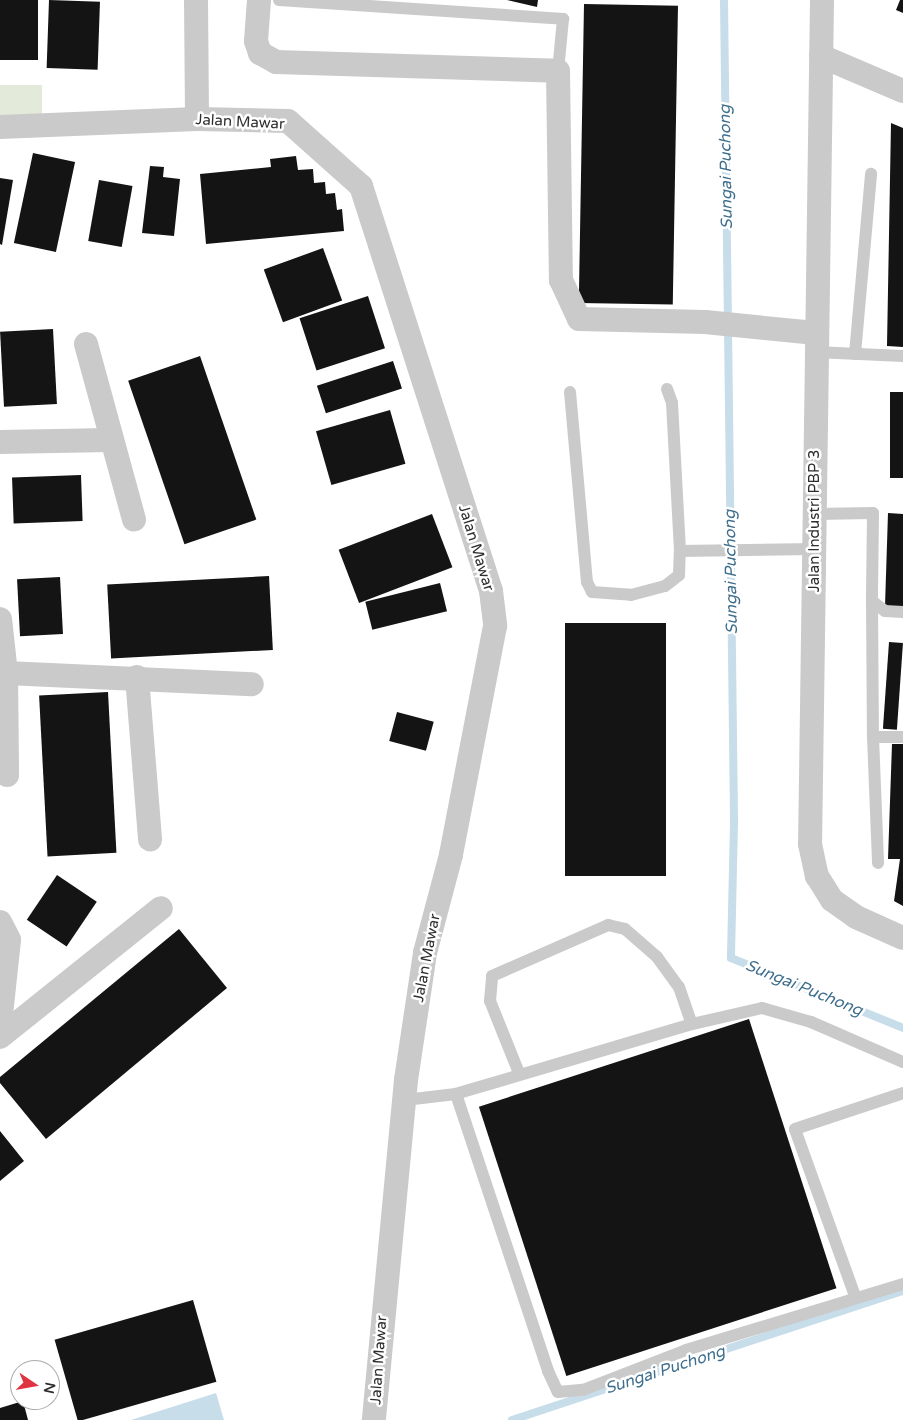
<!DOCTYPE html>
<html>
<head>
<meta charset="utf-8">
<style>
	body { margin:0 }
	#map { position:relative; width:903px; height:1420px; overflow:hidden; background:#fff; font-family:"Varela Round",sans-serif }
	div>[style] { position:absolute }
	.green>* { inset:0; background:#e3eada; transform-origin:0 0 }
	.water>* { inset:0; background:#c7ddea }
	.stream>* { height:8px; margin:-4px; padding:0 4px; transform-origin:4px; border-radius:4px; background:#c7ddea }
	.building>* { inset:0; background:#141414; transform-origin:0 0 }
	.service>* { height:12px; margin:-6px; padding:0 6px; transform-origin:6px; border-radius:6px; background:#cacaca }
	.minor>* { height:24px; margin:-12px; padding:0 12px; transform-origin:12px; border-radius:12px; background:#cacaca }
	span { translate:-50% -50%; white-space:nowrap; text-align:center; line-height:1.15; -webkit-text-stroke:5px #fff; paint-order:stroke }
	.street-label { font-size:15px; color:#2d2d2d }
	.water-label { font-size:16px; color:#3e6e8c; font-style:italic }
	.north { position:absolute; left:10px; top:1360px; width:50px; height:50px; box-sizing:border-box; background:#fff; border:1px solid #ababab; border-radius:50%; rotate:102deg; font-size:14px; font-weight:700; line-height:20px; text-align:center; color:#2d2d2d }
	.north::after { content:''; display:block; margin:auto; width:18px; height:22px; background:#e03342; clip-path:polygon(50% 0,100% 100%,50% 72%,0 100%) }
</style>
</head>
<body>
<div id="map">
	<div class="green">
		<i style="left:0;top:85px;width:42px;height:33px"></i>
	</div>
	<div class="water">
		<i style="clip-path:polygon(216px 1393px,224px 1420px,131px 1420px)"></i>
	</div>
	<div class="stream">
		<i style="left:724px;top:0;width:823px;rotate:89.3deg"></i>
		<i style="left:734px;top:823px;width:135px;rotate:91.3deg"></i>
		<i style="left:731px;top:958px;width:186px;rotate:22.1deg"></i>
		<i style="left:512px;top:1420px;width:412px;rotate:-18.3deg"></i>
	</div>
	<div class="building">
		<i style="left:0;top:0;width:38px;height:60px"></i>
		<i style="left:49px;top:0;width:51px;height:68px;rotate:2deg"></i>
		<i style="clip-path:polygon(507px 0,538px 0,537px 7px)"></i>
		<i style="clip-path:polygon(900px 0,903px 0,903px 13px,896px 10px)"></i>
		<i style="left:584px;top:4px;width:94px;height:299px;rotate:1deg"></i>
		<i style="clip-path:polygon(891px 123px,903px 128px,903px 347px,887px 346px)"></i>
		<i style="left:33px;top:153px;width:43px;height:92px;rotate:12deg"></i>
		<i style="clip-path:polygon(296px 156px,298px 170px,313px 169px,314px 183px,325px 182px,326px 194px,335px 193px,337px 210px,342px 209px,344px 231px,206px 244px,200px 174px,271px 167px,270px 159px)"></i>
		<i style="clip-path:polygon(150px 166px,164px 167px,163px 177px,180px 179px,174px 236px,142px 233px)"></i>
		<i style="clip-path:polygon(0 178px,13px 180px,2px 245px,0 244px)"></i>
		<i style="left:99px;top:180px;width:34px;height:62px;rotate:10deg"></i>
		<i style="left:323px;top:248px;width:56px;height:63px;rotate:70deg"></i>
		<i style="left:368px;top:296px;width:55px;height:72px;rotate:72deg"></i>
		<i style="left:53px;top:329px;width:75px;height:53px;rotate:87deg"></i>
		<i style="left:200px;top:356px;width:173px;height:76px;rotate:71deg"></i>
		<i style="left:393px;top:361px;width:29px;height:80px;rotate:72deg"></i>
		<i style="left:890px;top:392px;width:13px;height:86px"></i>
		<i style="left:390px;top:410px;width:56px;height:77px;rotate:74deg"></i>
		<i style="left:81px;top:475px;width:46px;height:69px;rotate:88deg"></i>
		<i style="clip-path:polygon(888px 513px,903px 514px,903px 607px,885px 606px)"></i>
		<i style="left:432px;top:514px;width:57px;height:100px;rotate:69deg"></i>
		<i style="left:269px;top:576px;width:74px;height:162px;rotate:87deg"></i>
		<i style="left:60px;top:577px;width:57px;height:43px;rotate:87deg"></i>
		<i style="left:440px;top:583px;width:29px;height:77px;rotate:76deg"></i>
		<i style="left:565px;top:623px;width:101px;height:253px"></i>
		<i style="left:889px;top:642px;width:14px;height:87px;rotate:4deg"></i>
		<i style="left:108px;top:692px;width:161px;height:69px;rotate:87deg"></i>
		<i style="left:397px;top:712px;width:38px;height:30px;rotate:15deg"></i>
		<i style="clip-path:polygon(892px 744px,903px 744px,903px 906px,894px 901px,900px 859px,888px 859px)"></i>
		<i style="left:57px;top:875px;width:48px;height:54px;rotate:34deg"></i>
		<i style="clip-path:polygon(179px 929px,227px 988px,46px 1139px,0 1083px,0 1077px)"></i>
		<i style="left:749px;top:1019px;width:283px;height:284px;rotate:72deg"></i>
		<i style="clip-path:polygon(0 1131px,24px 1161px,0 1181px)"></i>
		<i style="left:193px;top:1300px;width:85px;height:144px;rotate:74deg"></i>
		<i style="clip-path:polygon(23px 1401px,28px 1420px,0 1420px,0 1408px)"></i>
	</div>
	<div class="service">
		<i style="left:279px;top:0;width:285px;rotate:3.8deg"></i>
		<i style="left:563px;top:19px;width:52px;rotate:95.5deg"></i>
		<i style="left:815px;top:352px;width:88px;rotate:2.6deg"></i>
		<i style="left:855px;top:354px;width:181px;rotate:-84.9deg"></i>
		<i style="left:667px;top:389px;width:15px;rotate:70deg"></i>
		<i style="left:672px;top:403px;width:148px;rotate:86.9deg"></i>
		<i style="left:570px;top:392px;width:191px;rotate:84.9deg"></i>
		<i style="left:587px;top:582px;width:11px;rotate:63deg"></i>
		<i style="left:592px;top:592px;width:39px;rotate:4deg"></i>
		<i style="left:631px;top:595px;width:35px;rotate:-15deg"></i>
		<i style="left:665px;top:586px;width:18px;rotate:-38deg"></i>
		<i style="left:679px;top:575px;width:24px;rotate:-88deg"></i>
		<i style="left:680px;top:551px;width:135px;rotate:-0.8deg"></i>
		<i style="left:815px;top:514px;width:58px;rotate:-1deg"></i>
		<i style="left:873px;top:513px;width:88px;rotate:90.7deg"></i>
		<i style="left:872px;top:601px;width:16px;rotate:38deg"></i>
		<i style="left:885px;top:611px;width:18px;rotate:3deg"></i>
		<i style="left:872px;top:601px;width:136px;rotate:89.6deg"></i>
		<i style="left:873px;top:737px;width:30px"></i>
		<i style="left:873px;top:737px;width:126px;rotate:87.7deg"></i>
		<i style="left:903px;top:1062px;width:100px;rotate:-156.5deg"></i>
		<i style="left:811px;top:1022px;width:51px;rotate:-164.1deg"></i>
		<i style="left:762px;top:1008px;width:72px;rotate:167.1deg"></i>
		<i style="left:692px;top:1024px;width:246px;rotate:163.5deg"></i>
		<i style="left:456px;top:1094px;width:292px;rotate:71.6deg"></i>
		<i style="left:548px;top:1371px;width:23px;rotate:65deg"></i>
		<i style="left:558px;top:1392px;width:25px;rotate:-5deg"></i>
		<i style="left:583px;top:1390px;width:110px;rotate:-21.2deg"></i>
		<i style="left:686px;top:1350px;width:227px;rotate:-16.9deg"></i>
		<i style="left:519px;top:1073px;width:78px;rotate:-111.9deg"></i>
		<i style="left:490px;top:1001px;width:25px;rotate:-85deg"></i>
		<i style="left:492px;top:976px;width:127px;rotate:-23.7deg"></i>
		<i style="left:608px;top:925px;width:17px;rotate:13deg"></i>
		<i style="left:625px;top:929px;width:43px;rotate:41.2deg"></i>
		<i style="left:657px;top:957px;width:37px;rotate:54deg"></i>
		<i style="left:679px;top:987px;width:39px;rotate:71deg"></i>
		<i style="left:405px;top:1100px;width:51px;rotate:-6.7deg"></i>
		<i style="left:855px;top:1296px;width:177px;rotate:-109.8deg"></i>
		<i style="left:795px;top:1129px;width:114px;rotate:-18.4deg"></i>
	</div>
	<div class="minor">
		<i style="left:196px;top:0;width:119px;rotate:89.5deg"></i>
		<i style="left:259px;top:0;width:41px;rotate:94.2deg"></i>
		<i style="left:256px;top:41px;width:13px;rotate:72deg"></i>
		<i style="left:260px;top:53px;width:18px;rotate:29deg"></i>
		<i style="left:276px;top:62px;width:282px;rotate:1.8deg"></i>
		<i style="left:558px;top:71px;width:209px;rotate:89.2deg"></i>
		<i style="left:561px;top:280px;width:43px;rotate:65.2deg"></i>
		<i style="left:579px;top:319px;width:126px;rotate:1.4deg"></i>
		<i style="left:705px;top:322px;width:111px;rotate:5.7deg"></i>
		<i style="left:822px;top:0;width:844px;rotate:90.81deg"></i>
		<i style="left:810px;top:844px;width:33px;rotate:78deg"></i>
		<i style="left:817px;top:876px;width:28px;rotate:58deg"></i>
		<i style="left:832px;top:900px;width:29px;rotate:35deg"></i>
		<i style="left:856px;top:917px;width:51px;rotate:24.1deg"></i>
		<i style="left:821px;top:56px;width:89px;rotate:23.1deg"></i>
		<i style="left:0;top:127px;width:197px;rotate:-2.3deg"></i>
		<i style="left:197px;top:119px;width:91px;rotate:1.3deg"></i>
		<i style="left:288px;top:121px;width:98px;rotate:41.7deg"></i>
		<i style="left:361px;top:186px;width:425px;rotate:72.2deg"></i>
		<i style="left:491px;top:591px;width:35px;rotate:83deg"></i>
		<i style="left:495px;top:626px;width:233px;rotate:100.9deg"></i>
		<i style="left:451px;top:855px;width:101px;rotate:104.9deg"></i>
		<i style="left:425px;top:953px;width:128px;rotate:98.5deg"></i>
		<i style="left:406px;top:1080px;width:342px;rotate:95.4deg"></i>
		<i style="left:86px;top:344px;width:182px;rotate:74.7deg"></i>
		<i style="left:0;top:442px;width:110px;rotate:-1deg"></i>
		<i style="left:0;top:619px;width:54px;rotate:83.7deg"></i>
		<i style="left:6px;top:673px;width:102px;rotate:89.4deg"></i>
		<i style="left:6px;top:673px;width:246px;rotate:2.6deg"></i>
		<i style="left:137px;top:677px;width:163px;rotate:85.4deg"></i>
		<i style="left:0;top:922px;width:20px;rotate:63deg"></i>
		<i style="left:9px;top:940px;width:84px;rotate:96.1deg"></i>
		<i style="left:0;top:1037px;width:206px;rotate:-38.7deg"></i>
	</div>
	<div class="street-label">
		<span style="left:240px;top:122px;rotate:3deg">Jalan Mawar</span>
		<span style="left:815px;top:521px;rotate:-90deg">Jalan Industri PBP 3</span>
		<span style="left:476px;top:548px;rotate:73deg">Jalan Mawar</span>
		<span style="left:427px;top:958px;rotate:-79deg">Jalan Mawar</span>
		<span style="left:379px;top:1360px;rotate:-86deg">Jalan Mawar</span>
	</div>
	<div class="water-label">
		<span style="left:726px;top:167px;rotate:-91deg">Sungai Puchong</span>
		<span style="left:731px;top:572px;rotate:-91deg">Sungai Puchong</span>
		<span style="left:804px;top:988px;rotate:22deg">Sungai Puchong</span>
		<span style="left:665px;top:1370px;rotate:-18deg">Sungai Puchong</span>
	</div>
	<div class="north">N</div>
</div>
</body>
</html>
